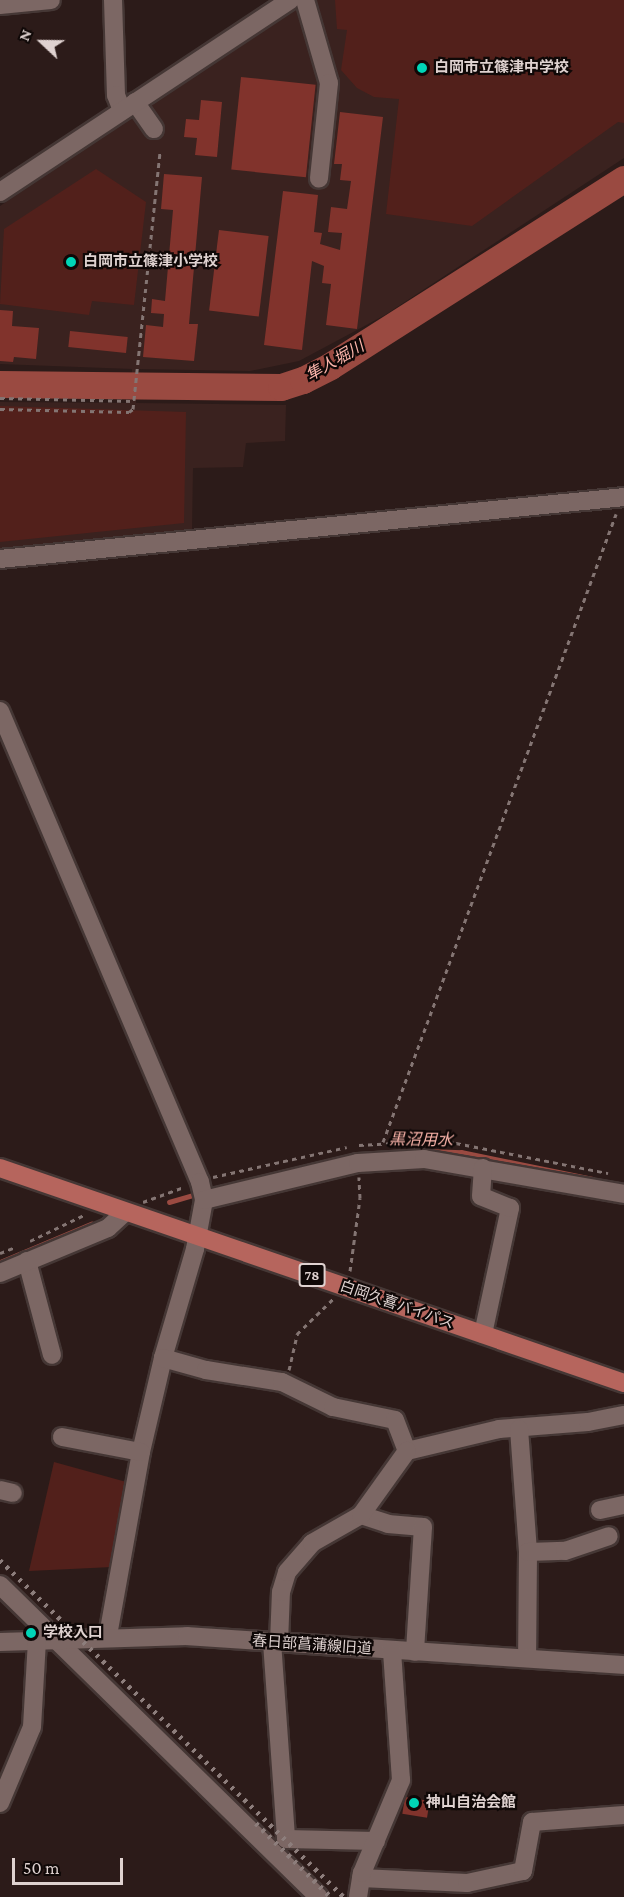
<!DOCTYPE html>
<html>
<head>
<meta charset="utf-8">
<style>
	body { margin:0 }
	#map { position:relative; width:624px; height:1897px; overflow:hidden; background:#2c1b19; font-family:"Crimson Pro","Noto Sans JP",serif }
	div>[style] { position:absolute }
	.built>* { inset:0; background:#3a221f }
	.green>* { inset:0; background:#52201b }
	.stream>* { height:4.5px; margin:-2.25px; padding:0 2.25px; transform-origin:2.25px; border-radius:2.25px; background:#9a4a41 }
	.river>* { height:27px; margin:-13.5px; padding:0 13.5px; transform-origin:13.5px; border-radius:13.5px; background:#9a4a41 }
	.building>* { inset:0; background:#81332c; transform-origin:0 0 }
	.path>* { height:3px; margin-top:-1.5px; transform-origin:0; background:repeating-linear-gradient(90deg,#847573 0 4.5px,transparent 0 9px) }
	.roads { filter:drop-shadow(2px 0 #453735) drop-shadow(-2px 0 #453735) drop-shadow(0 2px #453735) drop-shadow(0 -2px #453735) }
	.minor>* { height:18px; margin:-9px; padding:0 9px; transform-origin:9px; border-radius:9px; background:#7c6764 }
	.major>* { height:18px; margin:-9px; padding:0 9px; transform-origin:9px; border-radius:9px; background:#b6655d }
	.rail>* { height:4.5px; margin-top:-2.25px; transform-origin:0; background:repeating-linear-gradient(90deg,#8d7e7c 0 3px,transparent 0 9px) }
	.dots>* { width:16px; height:16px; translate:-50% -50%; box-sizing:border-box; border:3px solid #0f0807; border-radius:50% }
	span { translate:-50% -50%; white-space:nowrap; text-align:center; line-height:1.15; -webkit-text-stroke:4.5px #0f0807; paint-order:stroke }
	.shield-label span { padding:2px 4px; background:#0f0807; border:2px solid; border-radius:4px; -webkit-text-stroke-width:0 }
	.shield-label { font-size:14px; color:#dfd2d0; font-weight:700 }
	.poi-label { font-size:15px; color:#dfd2d0; font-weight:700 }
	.left { translate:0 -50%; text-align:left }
	.street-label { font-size:15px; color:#dfd2d0 }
	.water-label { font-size:16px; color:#fcb5ab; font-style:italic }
	.north { position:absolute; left:12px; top:12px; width:60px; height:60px; -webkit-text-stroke:4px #0f0807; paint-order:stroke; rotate:292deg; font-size:16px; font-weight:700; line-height:24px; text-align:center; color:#dfd2d0 }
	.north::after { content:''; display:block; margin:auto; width:21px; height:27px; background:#dfd2d0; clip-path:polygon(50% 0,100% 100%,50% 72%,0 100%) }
	.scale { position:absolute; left:12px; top:1858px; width:111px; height:27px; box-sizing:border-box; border:3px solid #dfd2d0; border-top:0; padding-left:8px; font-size:18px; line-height:21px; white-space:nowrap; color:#dfd2d0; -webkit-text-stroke:4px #0f0807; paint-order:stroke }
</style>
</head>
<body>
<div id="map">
	<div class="built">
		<i style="clip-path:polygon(311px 0,624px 0,624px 158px,385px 315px,299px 361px,250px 371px,138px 369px,136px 403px,286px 405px,285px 441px,246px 443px,243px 467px,193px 468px,192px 531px,0 549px,0 402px,130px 403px,132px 369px,0 364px,0 206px)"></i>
	</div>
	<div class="green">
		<i style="clip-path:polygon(335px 0,624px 0,624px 123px,618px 122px,472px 226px,386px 214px,399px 99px,374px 97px,357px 88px,341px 70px,347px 30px,337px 29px)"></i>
		<i style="clip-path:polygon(96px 169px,146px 202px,134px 305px,92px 301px,89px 315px,0 304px,4px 229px)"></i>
		<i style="clip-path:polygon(0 406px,186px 412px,184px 523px,0 542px)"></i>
		<i style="clip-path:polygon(54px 1462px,130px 1483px,112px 1567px,29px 1571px)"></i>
	</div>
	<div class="stream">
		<i style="left:429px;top:1151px;width:32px;rotate:2deg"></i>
		<i style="left:461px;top:1152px;width:134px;rotate:11.6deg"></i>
		<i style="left:364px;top:1154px;width:51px;rotate:-3.4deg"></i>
		<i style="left:218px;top:1188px;width:133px;rotate:-13.5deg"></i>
		<i style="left:169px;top:1202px;width:25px;rotate:-16deg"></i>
		<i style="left:0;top:1262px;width:99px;rotate:-22.7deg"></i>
	</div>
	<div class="river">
		<i style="left:0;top:384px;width:281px;rotate:0.6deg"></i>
		<i style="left:281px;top:387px;width:23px;rotate:-18deg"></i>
		<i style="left:303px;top:380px;width:30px;rotate:-27deg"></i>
		<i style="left:330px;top:366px;width:348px;rotate:-32.5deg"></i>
	</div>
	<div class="building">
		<i style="left:241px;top:77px;width:75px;height:93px;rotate:6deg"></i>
		<i style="clip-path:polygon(201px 100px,222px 102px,217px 157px,195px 155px,197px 138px,184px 137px,186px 119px,199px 120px)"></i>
		<i style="clip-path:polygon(340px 112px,383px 117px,357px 329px,326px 325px,331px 284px,322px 283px,324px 266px,312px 261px,302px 350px,264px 345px,283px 191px,318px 195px,314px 232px,322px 233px,320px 244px,340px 250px,342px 233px,328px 232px,331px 207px,347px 209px,351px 181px,340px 180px,342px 164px,334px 164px)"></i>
		<i style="clip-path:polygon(164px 174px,202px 177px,189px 324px,198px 324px,194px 361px,143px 357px,146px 325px,163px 327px,164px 314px,151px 313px,152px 299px,165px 301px,173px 210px,161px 209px)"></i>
		<i style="left:219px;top:230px;width:50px;height:81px;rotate:7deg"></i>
		<i style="clip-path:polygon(0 310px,13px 311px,12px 326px,39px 328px,36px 359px,14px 357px,13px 362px,0 361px)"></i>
		<i style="left:70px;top:331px;width:58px;height:16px;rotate:6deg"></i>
		<i style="left:405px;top:1797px;width:25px;height:17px;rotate:9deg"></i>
	</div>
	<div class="path">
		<i style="left:0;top:398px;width:134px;rotate:1.3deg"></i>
		<i style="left:0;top:409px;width:129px;rotate:1.3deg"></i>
		<i style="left:129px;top:412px;width:5px;rotate:-37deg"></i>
		<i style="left:133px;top:409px;width:259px;rotate:-84deg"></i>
		<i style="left:383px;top:1142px;width:670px;rotate:-69.64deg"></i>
		<i style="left:431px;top:1142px;width:25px;rotate:2deg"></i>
		<i style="left:456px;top:1143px;width:155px;rotate:11.2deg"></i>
		<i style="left:359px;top:1145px;width:56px;rotate:-3.1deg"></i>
		<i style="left:213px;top:1177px;width:137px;rotate:-12.6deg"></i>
		<i style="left:143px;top:1202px;width:44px;rotate:-20.1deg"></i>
		<i style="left:30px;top:1241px;width:62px;rotate:-25.7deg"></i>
		<i style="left:0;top:1253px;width:17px;rotate:-21deg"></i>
		<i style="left:350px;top:1271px;width:74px;rotate:-82.2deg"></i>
		<i style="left:360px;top:1198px;width:21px;rotate:-93deg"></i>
		<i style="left:289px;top:1370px;width:37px;rotate:-77deg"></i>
		<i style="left:297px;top:1334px;width:50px;rotate:-44.2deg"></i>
	</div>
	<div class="roads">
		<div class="minor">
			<i style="left:113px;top:0;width:95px;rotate:88.2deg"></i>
			<i style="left:116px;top:95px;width:17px;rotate:69deg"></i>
			<i style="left:305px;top:0;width:86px;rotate:73.9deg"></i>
			<i style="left:329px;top:83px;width:96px;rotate:96deg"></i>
			<i style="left:0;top:5px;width:51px;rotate:-5.6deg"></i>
			<i style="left:135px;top:102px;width:33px;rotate:55deg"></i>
			<i style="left:0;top:192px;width:348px;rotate:-33.5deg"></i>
			<i style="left:0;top:559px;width:627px;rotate:-5.67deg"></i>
			<i style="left:0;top:711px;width:512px;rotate:66.99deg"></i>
			<i style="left:200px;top:1182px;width:18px;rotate:77deg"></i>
			<i style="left:204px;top:1200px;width:50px;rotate:100.4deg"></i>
			<i style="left:195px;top:1249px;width:114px;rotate:106.4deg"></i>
			<i style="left:163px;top:1358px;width:97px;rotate:103.2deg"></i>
			<i style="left:141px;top:1452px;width:187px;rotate:100.2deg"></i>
			<i style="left:204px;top:1200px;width:158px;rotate:-13.5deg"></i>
			<i style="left:358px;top:1163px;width:66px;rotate:-3.5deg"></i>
			<i style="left:424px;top:1159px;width:203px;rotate:9.9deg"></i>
			<i style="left:27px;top:1261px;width:97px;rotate:75.1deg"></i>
			<i style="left:0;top:1273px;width:117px;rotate:-22.6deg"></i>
			<i style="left:108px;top:1228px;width:23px;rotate:-43deg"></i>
			<i style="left:483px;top:1334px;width:129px;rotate:-77.9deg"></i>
			<i style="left:510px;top:1208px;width:31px;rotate:-158deg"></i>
			<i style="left:481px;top:1196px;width:28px;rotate:-86deg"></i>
			<i style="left:163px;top:1358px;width:45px;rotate:15.6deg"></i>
			<i style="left:206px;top:1370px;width:77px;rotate:9deg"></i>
			<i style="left:282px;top:1382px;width:57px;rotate:26.1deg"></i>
			<i style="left:333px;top:1407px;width:63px;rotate:11.8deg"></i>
			<i style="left:395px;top:1420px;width:33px;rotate:69deg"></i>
			<i style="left:407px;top:1451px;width:95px;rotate:-13.4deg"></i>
			<i style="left:499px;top:1429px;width:89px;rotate:-4.5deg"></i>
			<i style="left:588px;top:1422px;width:37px;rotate:-11deg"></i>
			<i style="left:519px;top:1429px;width:123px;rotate:85.8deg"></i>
			<i style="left:528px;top:1552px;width:105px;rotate:90.5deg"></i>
			<i style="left:62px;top:1437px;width:80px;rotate:10.8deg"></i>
			<i style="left:0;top:1490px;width:13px;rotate:13deg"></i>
			<i style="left:600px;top:1510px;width:25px;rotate:-12deg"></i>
			<i style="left:361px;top:1515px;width:28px;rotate:18deg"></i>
			<i style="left:388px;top:1524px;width:35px;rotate:5deg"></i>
			<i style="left:423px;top:1527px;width:125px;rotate:93.7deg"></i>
			<i style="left:528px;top:1552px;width:37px;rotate:-2deg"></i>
			<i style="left:565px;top:1551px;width:46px;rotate:-18.8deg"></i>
			<i style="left:0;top:1585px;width:446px;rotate:44.4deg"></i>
			<i style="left:0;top:1642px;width:187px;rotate:-1.8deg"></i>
			<i style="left:187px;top:1636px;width:438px;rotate:3.8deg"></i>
			<i style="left:272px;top:1642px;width:197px;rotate:85.9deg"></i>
			<i style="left:286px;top:1839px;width:90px;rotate:1.3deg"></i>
			<i style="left:279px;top:1643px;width:51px;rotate:-87.8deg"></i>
			<i style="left:281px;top:1592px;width:21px;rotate:-73deg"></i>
			<i style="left:287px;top:1572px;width:38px;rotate:-49deg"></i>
			<i style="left:312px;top:1543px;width:56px;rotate:-29.7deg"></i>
			<i style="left:361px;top:1515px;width:79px;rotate:-54.3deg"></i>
			<i style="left:0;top:1803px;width:82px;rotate:-67.2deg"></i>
			<i style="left:32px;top:1727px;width:87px;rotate:-86.7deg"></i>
			<i style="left:361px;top:1878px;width:106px;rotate:2.7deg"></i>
			<i style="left:467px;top:1883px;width:57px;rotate:-12.1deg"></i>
			<i style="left:523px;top:1871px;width:50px;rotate:-79.6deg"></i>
			<i style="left:532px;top:1822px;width:92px;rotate:-4.4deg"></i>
			<i style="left:358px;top:1897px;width:24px;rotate:-81deg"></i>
			<i style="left:362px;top:1873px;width:101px;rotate:-67.2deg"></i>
			<i style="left:401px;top:1780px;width:130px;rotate:-94deg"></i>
		</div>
		<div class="major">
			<i style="left:0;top:1168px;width:660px;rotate:19.01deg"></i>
		</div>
	</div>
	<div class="rail">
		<i style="left:0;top:1560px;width:482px;rotate:44.4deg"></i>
		<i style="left:256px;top:1823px;width:105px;rotate:44.6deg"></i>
	</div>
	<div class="dots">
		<i style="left:422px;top:68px;background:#00d5b7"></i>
		<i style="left:71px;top:262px;background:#00d5b7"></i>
		<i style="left:31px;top:1633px;background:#00d5b7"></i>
		<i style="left:414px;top:1803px;background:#00d5b7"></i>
	</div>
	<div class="shield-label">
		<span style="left:312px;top:1275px">78</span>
	</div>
	<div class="poi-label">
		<span class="left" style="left:434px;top:68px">白岡市立篠津中学校</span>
		<span class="left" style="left:83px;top:262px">白岡市立篠津小学校</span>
		<span class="left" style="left:43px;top:1633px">学校入口</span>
		<span class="left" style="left:426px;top:1803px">神山自治会館</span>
	</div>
	<div class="street-label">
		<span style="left:397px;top:1305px;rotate:19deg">白岡久喜バイパス</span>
		<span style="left:312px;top:1645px;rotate:4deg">春日部菖蒲線旧道</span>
	</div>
	<div class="water-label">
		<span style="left:335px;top:361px;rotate:-30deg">隼人堀川</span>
		<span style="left:421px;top:1140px;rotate:1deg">黒沼用水</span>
	</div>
	<div class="north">N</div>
	<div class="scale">50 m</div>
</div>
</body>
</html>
